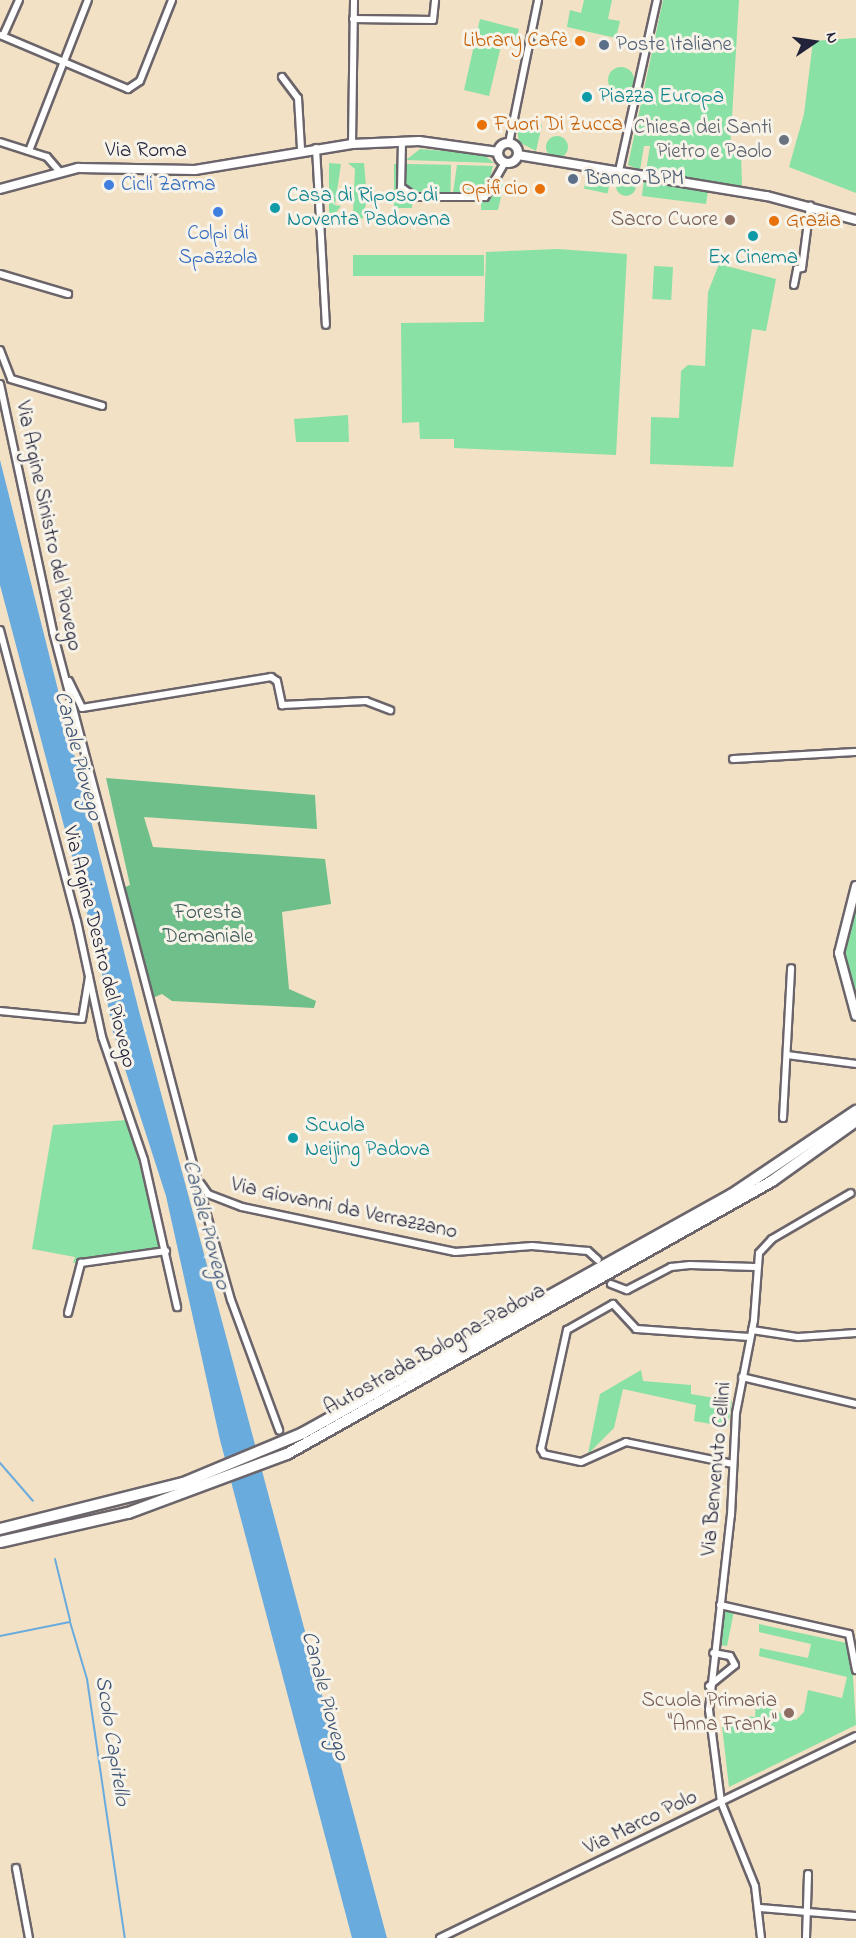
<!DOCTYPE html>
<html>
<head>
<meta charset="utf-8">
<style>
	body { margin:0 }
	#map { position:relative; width:856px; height:1938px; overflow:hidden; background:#f2e1c4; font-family:"Indie Flower",sans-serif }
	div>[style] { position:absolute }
	.green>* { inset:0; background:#89e1a5; transform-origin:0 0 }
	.round { border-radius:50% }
	.forest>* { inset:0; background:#6ebf8a }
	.water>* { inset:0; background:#6aabde }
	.stream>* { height:2px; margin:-1px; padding:0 1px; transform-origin:1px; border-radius:1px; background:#6aabde }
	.roads { filter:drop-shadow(2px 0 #6b656b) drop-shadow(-2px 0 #6b656b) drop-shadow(0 2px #6b656b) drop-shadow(0 -2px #6b656b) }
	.minor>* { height:6px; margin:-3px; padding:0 3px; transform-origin:3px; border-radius:3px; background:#fff }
	.tertiary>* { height:8px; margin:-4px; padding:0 4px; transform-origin:4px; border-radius:4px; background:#fff }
	.tertiary>.ring { margin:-4px; padding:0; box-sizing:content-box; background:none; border:8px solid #fff; border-radius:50% }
	.motorway>* { height:10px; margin:-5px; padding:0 5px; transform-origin:5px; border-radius:5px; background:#fff }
	.dots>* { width:16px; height:16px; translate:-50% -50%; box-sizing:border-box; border:3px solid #f7f3e8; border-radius:50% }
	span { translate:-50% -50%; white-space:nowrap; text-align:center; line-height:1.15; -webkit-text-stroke:6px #f7f3e8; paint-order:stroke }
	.food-label { font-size:21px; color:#c56008 }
	.right { translate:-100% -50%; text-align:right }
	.left { translate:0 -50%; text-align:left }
	.service-label { font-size:21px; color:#4e5e75 }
	.culture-label { font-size:21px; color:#0d838f }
	.worship-label { font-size:21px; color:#5b616d }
	.street-label { font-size:21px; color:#22223b }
	.shop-label { font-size:21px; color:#366cbe }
	.education-label { font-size:21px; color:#785e54 }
	.park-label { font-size:21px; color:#415b5b }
	.water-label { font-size:22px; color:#3b5274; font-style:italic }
	.north { position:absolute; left:784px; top:12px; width:60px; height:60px; -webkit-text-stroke:4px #f7f3e8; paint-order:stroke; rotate:77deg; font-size:16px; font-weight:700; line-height:24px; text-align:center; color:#22223b }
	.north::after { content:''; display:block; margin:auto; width:21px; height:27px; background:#22223b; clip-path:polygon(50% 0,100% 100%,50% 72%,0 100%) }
</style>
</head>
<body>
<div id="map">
	<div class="green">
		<i style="clip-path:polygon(584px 0,612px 0,608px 19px,620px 21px,616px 38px,567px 27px,570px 10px,581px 13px)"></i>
		<i style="clip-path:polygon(663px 0,739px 0,730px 151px,741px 152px,742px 186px,646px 171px,650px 146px,644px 146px,640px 170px,628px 165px)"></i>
		<i style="clip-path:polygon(480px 19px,519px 29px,516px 40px,502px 42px,489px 96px,464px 90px)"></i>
		<i style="clip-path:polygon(856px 38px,856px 193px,789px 167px,804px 114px,813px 41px)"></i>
		<i class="round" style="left:608px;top:67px;width:26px;height:26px"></i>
		<i style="clip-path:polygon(516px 122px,542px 125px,536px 151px,519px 142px)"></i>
		<i class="round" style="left:546px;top:136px;width:22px;height:22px"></i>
		<i style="clip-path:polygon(420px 149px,483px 154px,494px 163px,406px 160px)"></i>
		<i style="clip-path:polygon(329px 163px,341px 164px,335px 205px,341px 206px,334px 215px,329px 212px)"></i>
		<i style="clip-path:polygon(348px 163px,364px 163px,367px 198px,363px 218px,357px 220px,347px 220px,347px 213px,353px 213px,355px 169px)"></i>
		<i style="clip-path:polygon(394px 164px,399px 164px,399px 192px,412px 200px,412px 208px,394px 208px)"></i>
		<i style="left:406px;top:164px;width:45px;height:28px;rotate:1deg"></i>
		<i style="clip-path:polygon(457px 165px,493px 166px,487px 190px,453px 193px)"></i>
		<i style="left:588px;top:170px;width:24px;height:19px;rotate:12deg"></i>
		<i class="round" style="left:616px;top:176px;width:20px;height:20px"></i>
		<i style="clip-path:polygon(644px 180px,708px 191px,706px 204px,642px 196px)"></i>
		<i style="clip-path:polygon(499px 183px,504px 184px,498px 210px,481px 210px,481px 201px,492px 197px)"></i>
		<i style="clip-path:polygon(558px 249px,627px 254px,616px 455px,454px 448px,454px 439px,420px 439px,419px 422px,402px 423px,401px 323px,484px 322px,486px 252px)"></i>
		<i style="left:484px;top:255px;width:21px;height:131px;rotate:90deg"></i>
		<i style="clip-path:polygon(719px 264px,776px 279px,766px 331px,752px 329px,733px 467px,650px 464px,651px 417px,679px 418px,681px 371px,688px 365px,705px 366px,708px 292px)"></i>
		<i style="left:654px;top:266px;width:19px;height:33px;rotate:3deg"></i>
		<i style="clip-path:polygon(348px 415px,349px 442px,296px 442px,294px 419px)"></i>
		<i style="clip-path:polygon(856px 895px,856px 1003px,843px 941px)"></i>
		<i style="clip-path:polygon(128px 1120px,160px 1244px,157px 1250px,73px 1263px,75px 1257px,32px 1249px,53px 1125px)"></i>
		<i style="clip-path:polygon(641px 1370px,643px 1381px,691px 1385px,691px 1394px,732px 1401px,728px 1427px,694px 1421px,696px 1405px,623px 1389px,614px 1428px,588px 1454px,600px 1394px)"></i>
		<i style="clip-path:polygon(725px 1609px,734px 1611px,727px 1646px,720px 1645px)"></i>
		<i style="clip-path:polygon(759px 1624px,851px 1644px,856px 1725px,729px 1787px,722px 1726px,744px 1726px,745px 1716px,755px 1717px,756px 1702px,796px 1720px,804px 1712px,808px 1690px,842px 1698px,847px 1677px,759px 1656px,760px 1648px,808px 1658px,811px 1644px,759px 1632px)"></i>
	</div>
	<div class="forest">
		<i style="clip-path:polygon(106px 778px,315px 795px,317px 829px,144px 817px,153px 847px,325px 859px,331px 904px,282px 912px,289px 989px,316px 1001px,314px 1008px,172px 1001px,162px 994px,150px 999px,121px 889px,130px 885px)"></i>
	</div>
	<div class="water">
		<i style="clip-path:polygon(0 460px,139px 1011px,387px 1938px,352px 1938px,220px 1440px,166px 1196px,113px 1032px,99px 958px,0 585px)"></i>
	</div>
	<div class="stream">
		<i style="left:0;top:1463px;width:50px;rotate:49deg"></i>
		<i style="left:55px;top:1559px;width:63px;rotate:76.2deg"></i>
		<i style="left:0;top:1636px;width:71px;rotate:-11.3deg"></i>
		<i style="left:70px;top:1622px;width:59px;rotate:73.4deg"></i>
		<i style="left:87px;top:1679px;width:262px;rotate:81.7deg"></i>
	</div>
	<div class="roads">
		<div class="minor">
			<i style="left:353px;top:19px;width:80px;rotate:0.7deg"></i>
			<i style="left:433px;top:20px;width:20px;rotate:-84deg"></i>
			<i style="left:0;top:35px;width:139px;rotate:22.9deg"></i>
			<i style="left:128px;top:89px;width:14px;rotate:-34deg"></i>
			<i style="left:140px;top:81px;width:87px;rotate:-68.4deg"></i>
			<i style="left:3px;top:36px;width:39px;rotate:-66deg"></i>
			<i style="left:282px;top:77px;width:26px;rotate:53deg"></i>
			<i style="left:298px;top:98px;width:51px;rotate:86.6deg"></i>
			<i style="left:402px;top:141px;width:46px;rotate:91.2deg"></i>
			<i style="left:401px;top:187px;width:17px;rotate:36deg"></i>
			<i style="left:415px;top:197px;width:70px"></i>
			<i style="left:485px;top:197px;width:39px;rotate:-60deg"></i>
			<i style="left:0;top:142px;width:49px;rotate:17.7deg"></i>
			<i style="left:47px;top:157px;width:20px;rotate:49deg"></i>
			<i style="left:509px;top:143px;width:146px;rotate:-78.5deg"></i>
			<i style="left:352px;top:144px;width:144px;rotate:-89.2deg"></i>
			<i style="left:316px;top:148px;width:177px;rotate:86.8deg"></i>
			<i style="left:29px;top:151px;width:162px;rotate:-68.7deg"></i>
			<i style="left:619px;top:171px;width:175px;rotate:-77.5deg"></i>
			<i style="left:0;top:274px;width:71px;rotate:16.4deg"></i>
			<i style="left:794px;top:285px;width:16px;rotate:-79deg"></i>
			<i style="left:797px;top:269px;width:5px;rotate:-11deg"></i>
			<i style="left:802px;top:268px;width:63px;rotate:-82.6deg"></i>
			<i style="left:0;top:350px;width:31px;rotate:69deg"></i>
			<i style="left:11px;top:379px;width:95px;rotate:16.5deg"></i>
			<i style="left:0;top:384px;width:254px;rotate:77.9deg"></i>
			<i style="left:53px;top:632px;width:574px;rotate:75.26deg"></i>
			<i style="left:199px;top:1187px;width:117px;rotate:74.2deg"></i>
			<i style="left:231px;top:1300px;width:139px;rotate:69.7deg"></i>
			<i style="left:0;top:630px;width:301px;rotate:75.2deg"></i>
			<i style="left:77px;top:921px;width:119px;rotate:77.8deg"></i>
			<i style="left:102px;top:1037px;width:130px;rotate:71.1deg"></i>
			<i style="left:144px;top:1160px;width:151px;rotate:77.3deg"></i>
			<i style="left:69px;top:681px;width:30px;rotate:64deg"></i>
			<i style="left:82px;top:708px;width:192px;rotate:-9.3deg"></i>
			<i style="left:271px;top:677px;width:7px;rotate:34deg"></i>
			<i style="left:277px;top:681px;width:25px;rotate:78deg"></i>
			<i style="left:282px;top:705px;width:84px;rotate:-2.7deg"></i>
			<i style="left:366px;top:701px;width:26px;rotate:21deg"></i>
			<i style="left:733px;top:759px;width:123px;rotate:-3.3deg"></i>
			<i style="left:0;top:1011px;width:82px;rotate:5.6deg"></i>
			<i style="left:82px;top:1019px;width:43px;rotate:-80.5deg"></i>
			<i style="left:787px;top:1055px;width:70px;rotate:7.4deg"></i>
			<i style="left:783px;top:1118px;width:150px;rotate:-86.9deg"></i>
			<i style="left:201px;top:1184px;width:12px;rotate:55deg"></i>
			<i style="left:208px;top:1194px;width:36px;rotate:21deg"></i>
			<i style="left:242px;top:1207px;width:218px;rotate:11.9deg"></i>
			<i style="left:455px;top:1252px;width:77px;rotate:-4.5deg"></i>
			<i style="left:532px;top:1246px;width:56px;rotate:5.1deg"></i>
			<i style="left:588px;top:1251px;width:13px;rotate:42deg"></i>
			<i style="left:611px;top:1284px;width:17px;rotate:21deg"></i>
			<i style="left:627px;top:1290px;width:50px;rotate:-27.6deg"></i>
			<i style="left:671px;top:1267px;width:19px;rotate:-6deg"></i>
			<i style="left:690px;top:1265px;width:65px;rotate:1.8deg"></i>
			<i style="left:68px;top:1313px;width:52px;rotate:-75.4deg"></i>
			<i style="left:81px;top:1263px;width:86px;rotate:-8deg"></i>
			<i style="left:752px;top:1330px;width:47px;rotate:8.7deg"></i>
			<i style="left:798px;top:1337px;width:58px;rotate:-3.9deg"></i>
			<i style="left:742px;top:1377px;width:117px;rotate:13.3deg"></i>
			<i style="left:733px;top:1464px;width:109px;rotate:-168.4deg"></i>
			<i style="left:626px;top:1442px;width:49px;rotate:156deg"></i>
			<i style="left:581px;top:1462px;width:38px;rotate:-168deg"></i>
			<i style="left:544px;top:1454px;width:6px;rotate:-121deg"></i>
			<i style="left:541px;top:1449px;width:122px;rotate:-77.7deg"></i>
			<i style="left:567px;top:1330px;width:53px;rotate:-29.5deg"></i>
			<i style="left:613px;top:1304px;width:34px;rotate:47deg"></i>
			<i style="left:636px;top:1329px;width:114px;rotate:4deg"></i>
			<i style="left:720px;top:1605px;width:132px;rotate:12.7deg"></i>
			<i style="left:849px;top:1634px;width:37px;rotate:79deg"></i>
			<i style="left:709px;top:1686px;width:33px;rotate:-39deg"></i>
			<i style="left:735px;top:1665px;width:10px;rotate:-119deg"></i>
			<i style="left:730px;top:1656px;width:17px;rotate:-170deg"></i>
			<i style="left:16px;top:1868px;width:71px;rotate:79.5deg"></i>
			<i style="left:760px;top:1908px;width:96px;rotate:4.8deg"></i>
			<i style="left:440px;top:1938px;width:462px;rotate:-25.9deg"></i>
			<i style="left:761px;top:1938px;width:52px;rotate:-96.6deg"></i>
			<i style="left:755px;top:1886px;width:91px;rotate:-112deg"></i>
			<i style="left:721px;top:1802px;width:93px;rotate:-97.4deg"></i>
			<i style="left:709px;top:1710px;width:196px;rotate:-83.6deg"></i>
			<i style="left:731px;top:1515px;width:102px;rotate:-87.2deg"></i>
			<i style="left:736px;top:1413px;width:95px;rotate:-79deg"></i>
			<i style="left:754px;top:1320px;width:67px;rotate:-85.7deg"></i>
			<i style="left:759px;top:1253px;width:19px;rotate:-47deg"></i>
			<i style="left:772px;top:1239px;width:91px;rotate:-30.2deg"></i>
			<i style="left:806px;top:1938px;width:64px;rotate:-88.2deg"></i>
		</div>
		<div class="tertiary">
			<i class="ring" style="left:498px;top:143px;width:12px;height:12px"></i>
			<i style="left:518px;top:155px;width:252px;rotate:9.4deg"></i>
			<i style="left:767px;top:196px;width:92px;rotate:15.1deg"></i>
			<i style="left:0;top:189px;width:81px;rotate:-15.1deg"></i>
			<i style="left:78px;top:168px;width:117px;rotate:1deg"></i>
			<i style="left:195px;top:170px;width:159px;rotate:-9.4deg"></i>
			<i style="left:352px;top:144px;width:67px;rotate:-2.6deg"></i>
			<i style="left:419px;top:141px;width:80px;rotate:7.9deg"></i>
			<i style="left:856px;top:886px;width:69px;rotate:104.2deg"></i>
			<i style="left:839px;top:953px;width:65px;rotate:74.9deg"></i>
		</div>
		<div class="motorway">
			<i style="left:0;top:1529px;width:189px;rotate:-14.1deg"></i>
			<i style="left:183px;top:1483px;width:130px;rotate:-22.6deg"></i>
			<i style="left:303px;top:1433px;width:490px;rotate:-29.1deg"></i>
			<i style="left:731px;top:1195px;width:151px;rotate:-33.9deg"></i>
			<i style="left:0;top:1542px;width:131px;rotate:-12.8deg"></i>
			<i style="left:128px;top:1513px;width:170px;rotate:-20.4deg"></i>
			<i style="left:287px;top:1454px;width:557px;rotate:-29.37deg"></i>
			<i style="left:772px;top:1181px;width:103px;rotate:-35.5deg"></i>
		</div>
	</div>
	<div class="dots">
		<i style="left:580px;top:41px;background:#e8710a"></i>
		<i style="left:604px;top:45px;background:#5c6f8a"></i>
		<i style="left:587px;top:97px;background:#0f9aa8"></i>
		<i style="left:482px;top:125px;background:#e8710a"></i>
		<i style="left:784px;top:140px;background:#6b7280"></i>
		<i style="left:573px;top:179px;background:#5c6f8a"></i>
		<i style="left:109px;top:185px;background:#3f7fe0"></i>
		<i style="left:540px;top:189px;background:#e8710a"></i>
		<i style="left:275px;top:208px;background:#0f9aa8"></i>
		<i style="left:218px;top:212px;background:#3f7fe0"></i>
		<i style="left:730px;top:220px;background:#8d6e63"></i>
		<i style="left:774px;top:221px;background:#e8710a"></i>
		<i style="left:753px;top:236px;background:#0f9aa8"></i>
		<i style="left:293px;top:1138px;background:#0f9aa8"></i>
		<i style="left:789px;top:1713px;background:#8d6e63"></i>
	</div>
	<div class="food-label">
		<span class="right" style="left:568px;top:41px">Library Cafè</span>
		<span class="left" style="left:494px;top:125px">Fuori Di Zucca</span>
		<span class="right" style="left:528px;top:189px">Opificio</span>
		<span class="left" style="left:786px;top:221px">Grazia</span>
	</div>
	<div class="service-label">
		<span class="left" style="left:616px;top:45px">Poste Italiane</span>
		<span class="left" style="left:585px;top:179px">Banco BPM</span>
	</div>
	<div class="culture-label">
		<span class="left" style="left:599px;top:97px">Piazza Europa</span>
		<span class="left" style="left:287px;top:208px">Casa di Riposo di<br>Noventa Padovana</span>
		<span style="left:753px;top:258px">Ex Cinema</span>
		<span class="left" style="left:305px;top:1138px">Scuola<br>Neijing Padova</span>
	</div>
	<div class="worship-label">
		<span class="right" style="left:772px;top:140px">Chiesa dei Santi<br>Pietro e Paolo</span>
	</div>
	<div class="street-label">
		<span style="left:146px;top:151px">Via Roma</span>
		<span style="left:48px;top:526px;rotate:78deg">Via Argine Sinistro del Piovego</span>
		<span style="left:99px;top:947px;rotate:76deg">Via Argine Destro del Piovego</span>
		<span style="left:344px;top:1209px;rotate:12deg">Via Giovanni da Verrazzano</span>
		<span style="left:435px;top:1350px;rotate:-29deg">Autostrada Bologna-Padova</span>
		<span style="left:717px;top:1469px;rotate:-85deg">Via Benvenuto Cellini</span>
		<span style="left:641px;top:1823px;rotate:-26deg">Via Marco Polo</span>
	</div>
	<div class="shop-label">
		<span class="left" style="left:121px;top:185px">Cicli Zarma</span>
		<span style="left:218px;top:246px">Colpi di<br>Spazzola</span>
	</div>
	<div class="education-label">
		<span class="right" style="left:718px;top:220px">Sacro Cuore</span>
		<span class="right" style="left:777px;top:1713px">Scuola Primaria<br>"Anna Frank"</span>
	</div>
	<div class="park-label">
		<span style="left:208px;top:925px">Foresta<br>Demaniale</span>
	</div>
	<div class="water-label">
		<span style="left:77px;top:756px;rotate:75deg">Canale Piovego</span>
		<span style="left:205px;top:1225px;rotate:75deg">Canale Piovego</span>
		<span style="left:324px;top:1696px;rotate:75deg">Canale Piovego</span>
		<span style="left:111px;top:1741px;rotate:81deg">Scolo Capitello</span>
	</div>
	<div class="north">N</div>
</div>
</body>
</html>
